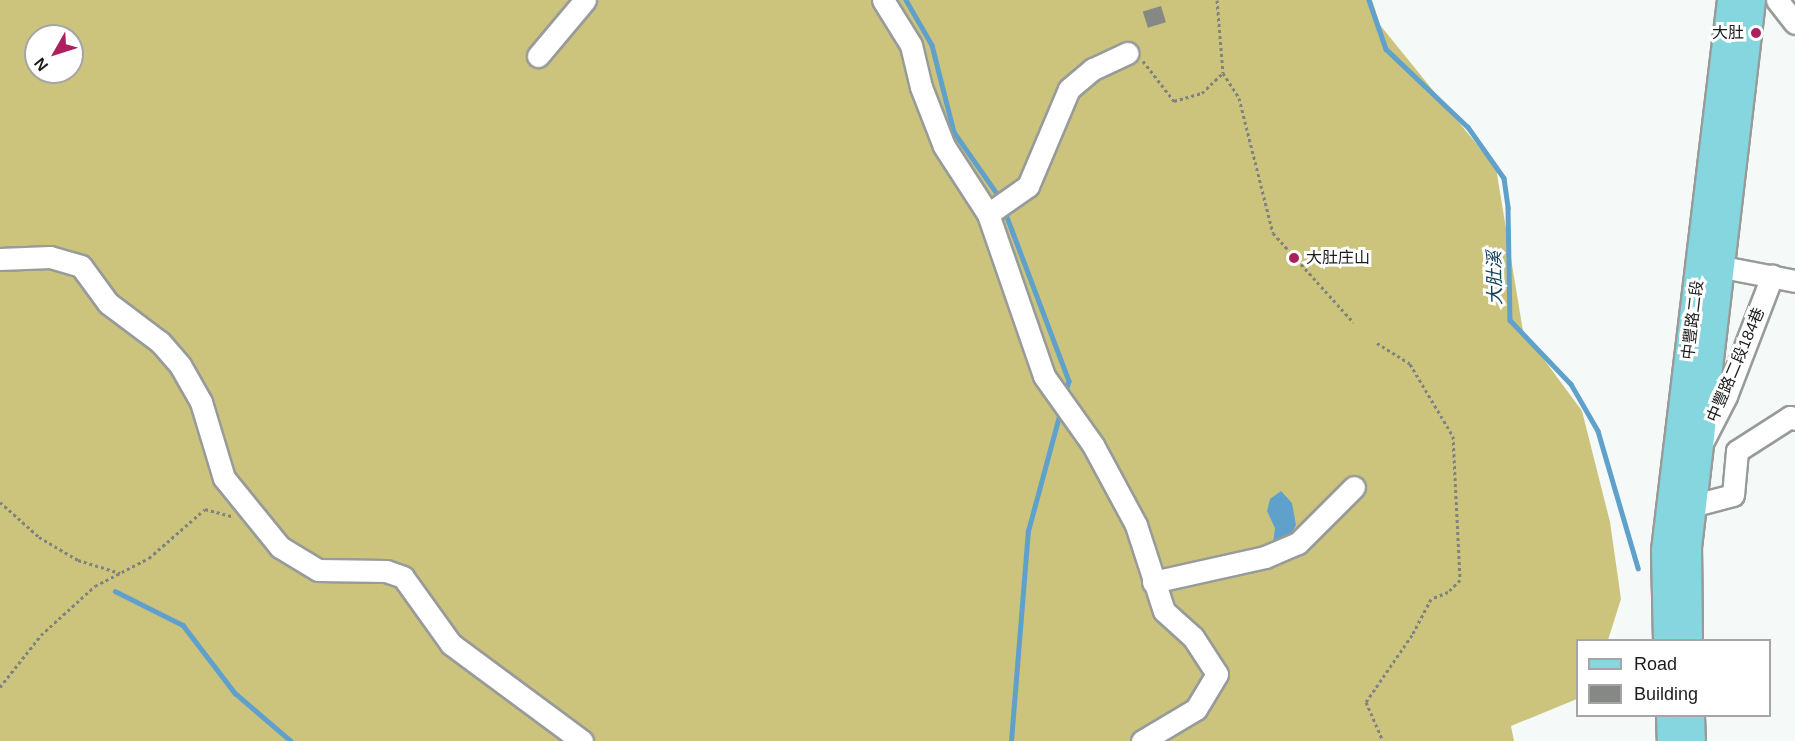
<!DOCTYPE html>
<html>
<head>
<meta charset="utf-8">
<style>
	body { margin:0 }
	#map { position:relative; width:1795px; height:741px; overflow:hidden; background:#f5f9f7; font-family:Helvetica,"Noto Sans TC",sans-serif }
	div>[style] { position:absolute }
	.forest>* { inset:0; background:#ccc47d }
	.water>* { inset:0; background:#60a1cc }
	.stream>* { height:4.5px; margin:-2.25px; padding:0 2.25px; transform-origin:2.25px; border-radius:2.25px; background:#60a1cc }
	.building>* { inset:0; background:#868885; transform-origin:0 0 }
	.path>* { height:3px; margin-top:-1.5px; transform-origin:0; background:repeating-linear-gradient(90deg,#7f8281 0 3px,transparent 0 6px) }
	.roads { filter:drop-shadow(2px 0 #979b99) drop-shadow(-2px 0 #979b99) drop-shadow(0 2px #979b99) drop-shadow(0 -2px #979b99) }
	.minor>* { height:21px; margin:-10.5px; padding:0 10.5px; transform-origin:10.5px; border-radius:10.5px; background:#fff }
	.major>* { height:27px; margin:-13.5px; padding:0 13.5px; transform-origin:13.5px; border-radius:13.5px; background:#85d6df }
	.dots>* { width:16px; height:16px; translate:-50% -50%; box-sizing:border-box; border:3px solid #fff; border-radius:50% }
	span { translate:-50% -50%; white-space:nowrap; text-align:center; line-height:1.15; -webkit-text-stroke:6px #fff; paint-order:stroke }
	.poi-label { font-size:16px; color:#1b1d1c }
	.right { translate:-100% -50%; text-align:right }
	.left { translate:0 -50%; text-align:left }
	.street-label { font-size:16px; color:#1b1d1c }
	.water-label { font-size:18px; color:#0b405d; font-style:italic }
	.legend { position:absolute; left:1576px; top:639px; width:195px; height:78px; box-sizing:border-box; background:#fff; border:2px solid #a4a5a4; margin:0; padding:8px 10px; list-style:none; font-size:18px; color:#1b1d1c }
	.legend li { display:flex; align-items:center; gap:12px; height:30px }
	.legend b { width:30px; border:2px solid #a4a5a4 }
	.north { position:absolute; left:24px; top:24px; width:60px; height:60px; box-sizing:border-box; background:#fff; border:2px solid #a4a5a4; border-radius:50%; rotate:231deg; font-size:16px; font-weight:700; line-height:24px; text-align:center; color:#1b1d1c }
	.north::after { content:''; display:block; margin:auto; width:21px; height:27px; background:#ac205e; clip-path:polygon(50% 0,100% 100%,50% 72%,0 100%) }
</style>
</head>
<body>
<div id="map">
	<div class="forest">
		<i style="clip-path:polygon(evenodd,0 0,1372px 0,1380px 25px,1496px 168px,1523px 331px,1582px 411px,1610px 522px,1621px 599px,1608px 640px,1578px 640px,1577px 699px,1511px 726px,1514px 741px,0 741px,0 0,36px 36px,72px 36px,72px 72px,36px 72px,36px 36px)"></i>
	</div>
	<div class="water">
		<i style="clip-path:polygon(1281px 491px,1292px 503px,1296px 525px,1286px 543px,1273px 544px,1275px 528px,1267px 511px,1270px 499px)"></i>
	</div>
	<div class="stream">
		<i style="left:906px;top:0;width:52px;rotate:60deg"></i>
		<i style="left:932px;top:45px;width:90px;rotate:75.8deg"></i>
		<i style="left:954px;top:132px;width:80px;rotate:55.1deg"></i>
		<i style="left:1369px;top:0;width:52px;rotate:70.9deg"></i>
		<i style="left:1386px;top:49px;width:113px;rotate:43.6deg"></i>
		<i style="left:1468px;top:127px;width:62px;rotate:54.8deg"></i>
		<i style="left:1504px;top:178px;width:30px;rotate:82deg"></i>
		<i style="left:1508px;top:208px;width:112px;rotate:89deg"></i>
		<i style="left:1510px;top:320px;width:88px;rotate:46.4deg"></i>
		<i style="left:1571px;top:384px;width:54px;rotate:60.1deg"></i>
		<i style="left:1598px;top:431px;width:143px;rotate:73.7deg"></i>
		<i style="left:1004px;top:209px;width:184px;rotate:69.3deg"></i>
		<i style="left:1069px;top:381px;width:15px;rotate:106deg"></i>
		<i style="left:115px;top:591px;width:76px;rotate:26.6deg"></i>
		<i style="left:183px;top:625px;width:86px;rotate:52.6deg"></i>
		<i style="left:235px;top:693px;width:74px;rotate:40.6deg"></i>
		<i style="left:1011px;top:741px;width:211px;rotate:-85.4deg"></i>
		<i style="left:1028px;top:531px;width:123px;rotate:-74.9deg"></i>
	</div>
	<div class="building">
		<i style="left:1161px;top:6px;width:17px;height:19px;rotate:73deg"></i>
	</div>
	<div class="path">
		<i style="left:1217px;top:0;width:73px;rotate:85.3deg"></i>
		<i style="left:1223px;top:73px;width:30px;rotate:57deg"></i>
		<i style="left:1239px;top:98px;width:139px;rotate:75.9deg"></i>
		<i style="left:1273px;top:233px;width:120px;rotate:48deg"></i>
		<i style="left:1143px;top:61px;width:51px;rotate:52.2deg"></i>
		<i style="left:1174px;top:101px;width:29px;rotate:-16deg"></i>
		<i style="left:1202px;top:93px;width:29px;rotate:-44deg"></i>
		<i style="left:1377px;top:343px;width:39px;rotate:32deg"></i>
		<i style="left:1410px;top:364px;width:84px;rotate:59.2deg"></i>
		<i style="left:1453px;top:436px;width:144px;rotate:87.2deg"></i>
		<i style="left:1460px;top:580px;width:17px;rotate:135deg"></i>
		<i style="left:1448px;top:592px;width:18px;rotate:158deg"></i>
		<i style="left:1431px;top:599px;width:41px;rotate:117.8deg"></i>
		<i style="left:1412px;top:635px;width:81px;rotate:124.5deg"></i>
		<i style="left:1366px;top:702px;width:43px;rotate:66.4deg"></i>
		<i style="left:0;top:502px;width:52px;rotate:41.9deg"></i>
		<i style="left:39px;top:537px;width:45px;rotate:30.5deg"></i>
		<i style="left:78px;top:560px;width:44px;rotate:17.2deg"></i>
		<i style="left:0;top:687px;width:66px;rotate:-51.7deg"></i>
		<i style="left:41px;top:635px;width:73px;rotate:-42.2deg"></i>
		<i style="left:95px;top:586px;width:61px;rotate:-27.4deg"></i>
		<i style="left:149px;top:558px;width:74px;rotate:-41.2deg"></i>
		<i style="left:205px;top:509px;width:27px;rotate:15deg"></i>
	</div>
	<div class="roads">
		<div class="minor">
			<i style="left:883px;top:0;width:53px;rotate:58.1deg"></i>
			<i style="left:911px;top:45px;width:43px;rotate:76.6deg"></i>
			<i style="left:921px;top:87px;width:63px;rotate:68.7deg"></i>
			<i style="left:944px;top:146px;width:81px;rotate:57.1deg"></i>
			<i style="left:988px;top:214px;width:171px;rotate:70.9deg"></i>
			<i style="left:1044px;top:376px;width:85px;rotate:54.6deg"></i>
			<i style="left:1093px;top:445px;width:91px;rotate:61.7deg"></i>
			<i style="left:1136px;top:525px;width:90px;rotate:72deg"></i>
			<i style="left:1164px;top:611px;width:39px;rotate:42deg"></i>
			<i style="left:1193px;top:637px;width:44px;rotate:57deg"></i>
			<i style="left:1217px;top:674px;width:41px;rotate:121deg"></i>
			<i style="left:1196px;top:709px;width:63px;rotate:149.3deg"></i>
			<i style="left:1777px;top:0;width:29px;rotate:52deg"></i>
			<i style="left:538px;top:56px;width:73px;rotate:-50deg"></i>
			<i style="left:988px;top:214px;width:49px;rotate:-35deg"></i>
			<i style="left:1028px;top:186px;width:105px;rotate:-67.1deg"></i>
			<i style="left:1069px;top:89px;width:31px;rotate:-40deg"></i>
			<i style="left:1093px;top:69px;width:38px;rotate:-25deg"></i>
			<i style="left:0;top:259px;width:50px;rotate:-2.3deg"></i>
			<i style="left:50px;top:257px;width:32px;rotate:16deg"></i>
			<i style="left:81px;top:266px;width:46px;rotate:53.9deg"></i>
			<i style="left:108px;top:303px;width:65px;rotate:36.9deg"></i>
			<i style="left:160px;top:342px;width:30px;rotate:49deg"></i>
			<i style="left:180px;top:365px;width:43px;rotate:60.4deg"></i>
			<i style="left:201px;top:402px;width:79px;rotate:73.2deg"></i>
			<i style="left:224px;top:478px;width:89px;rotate:50.9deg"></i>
			<i style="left:280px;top:547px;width:44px;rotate:31.2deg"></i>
			<i style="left:318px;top:570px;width:68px;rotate:0.8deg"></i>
			<i style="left:386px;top:571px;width:18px;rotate:19deg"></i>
			<i style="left:403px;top:577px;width:82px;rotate:54.4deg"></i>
			<i style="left:451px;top:644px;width:163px;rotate:36.5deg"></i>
			<i style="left:1707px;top:264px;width:90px;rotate:10.9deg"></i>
			<i style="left:1703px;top:441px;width:51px;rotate:-62.9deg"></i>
			<i style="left:1726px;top:396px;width:129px;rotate:-69deg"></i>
			<i style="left:1691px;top:506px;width:43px;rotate:-14.7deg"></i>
			<i style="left:1733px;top:495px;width:44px;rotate:-84.8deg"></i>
			<i style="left:1737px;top:451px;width:63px;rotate:-32.7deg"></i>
			<i style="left:1790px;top:417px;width:5px;rotate:22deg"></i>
			<i style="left:1153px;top:582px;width:115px;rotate:-12.6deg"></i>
			<i style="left:1265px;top:557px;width:36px;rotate:-23deg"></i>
			<i style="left:1298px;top:543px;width:79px;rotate:-45deg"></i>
		</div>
		<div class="major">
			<i style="left:1667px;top:640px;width:90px;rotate:-91.3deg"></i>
			<i style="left:1665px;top:550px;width:554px;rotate:-83.16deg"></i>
			<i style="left:1688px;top:640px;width:93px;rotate:-90.6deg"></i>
			<i style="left:1687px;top:547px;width:551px;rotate:-83.33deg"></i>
			<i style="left:1670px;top:716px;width:25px;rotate:88deg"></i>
			<i style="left:1690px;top:716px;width:25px;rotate:88deg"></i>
		</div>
	</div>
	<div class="dots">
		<i style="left:1756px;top:33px;background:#ac205e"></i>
		<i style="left:1294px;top:258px;background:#ac205e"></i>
	</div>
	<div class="poi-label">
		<span class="right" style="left:1744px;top:33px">大肚</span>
		<span class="left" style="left:1306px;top:258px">大肚庄山</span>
	</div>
	<div class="street-label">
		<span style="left:1693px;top:320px;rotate:-83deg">中豐路二段</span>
		<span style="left:1736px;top:365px;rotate:-67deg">中豐路二段184巷</span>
	</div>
	<div class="water-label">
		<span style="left:1495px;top:278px;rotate:-91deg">大肚溪</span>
	</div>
	<ul class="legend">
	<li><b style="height:8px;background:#85d6df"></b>Road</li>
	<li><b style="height:16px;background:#868885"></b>Building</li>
	</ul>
	<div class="north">N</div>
</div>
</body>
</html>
